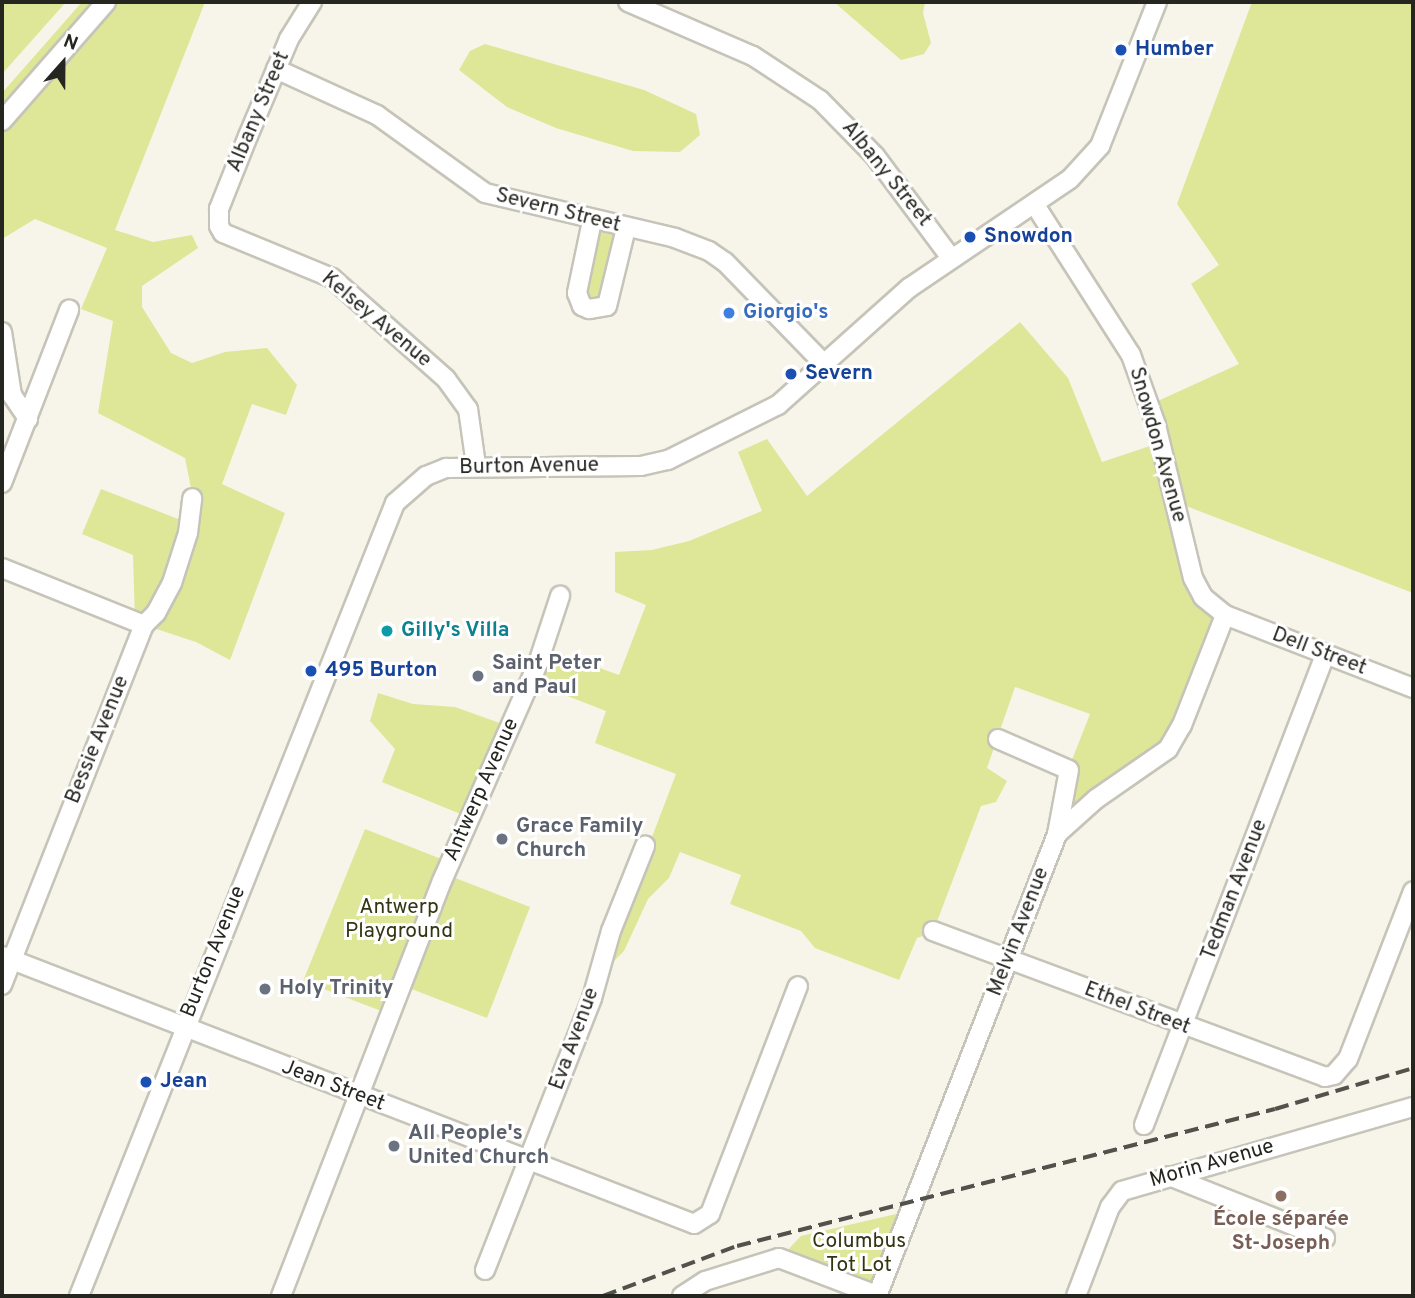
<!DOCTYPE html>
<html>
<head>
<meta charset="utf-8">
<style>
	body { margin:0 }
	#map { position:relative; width:1415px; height:1298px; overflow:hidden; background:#f7f5e9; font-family:Overpass,sans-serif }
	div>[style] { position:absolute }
	.green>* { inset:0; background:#dee698 }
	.roads { filter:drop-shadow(2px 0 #c6c4b8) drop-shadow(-2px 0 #c6c4b8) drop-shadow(0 2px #c6c4b8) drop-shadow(0 -2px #c6c4b8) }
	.minor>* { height:18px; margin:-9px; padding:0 9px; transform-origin:9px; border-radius:9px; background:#fff }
	.rail>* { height:3.5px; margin-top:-1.75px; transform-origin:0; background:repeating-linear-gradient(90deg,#52514b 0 14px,transparent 0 21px) }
	.dots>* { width:19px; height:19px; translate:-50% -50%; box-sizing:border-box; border:4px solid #fff; border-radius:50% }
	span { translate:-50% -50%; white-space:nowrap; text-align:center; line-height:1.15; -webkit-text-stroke:6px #fff; paint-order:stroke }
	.transit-label { font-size:21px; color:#164399; font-weight:700 }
	.left { translate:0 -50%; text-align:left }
	.street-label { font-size:21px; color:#262621 }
	.shop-label { font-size:21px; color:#366cbe; font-weight:700 }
	.culture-label { font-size:21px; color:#0d838f; font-weight:700 }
	.worship-label { font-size:21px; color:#5b616d; font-weight:700 }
	.park-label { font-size:21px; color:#333612 }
	.education-label { font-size:21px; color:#785e54; font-weight:700 }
	.frame { position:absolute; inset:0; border:4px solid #262621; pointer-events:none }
	.north { position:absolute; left:28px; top:28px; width:70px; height:70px; -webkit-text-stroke:5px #fff; paint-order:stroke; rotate:21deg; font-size:19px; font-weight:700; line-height:28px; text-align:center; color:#262621 }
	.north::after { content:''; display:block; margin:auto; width:24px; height:32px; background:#262621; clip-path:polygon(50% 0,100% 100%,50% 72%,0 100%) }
</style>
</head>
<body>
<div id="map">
	<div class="green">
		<i style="clip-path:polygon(2px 2px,66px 2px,2px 74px)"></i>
		<i style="clip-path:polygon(82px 2px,205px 2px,115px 230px,153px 242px,192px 235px,198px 248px,142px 286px,142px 307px,171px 353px,192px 363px,225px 352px,267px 348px,297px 385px,286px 415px,252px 404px,222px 484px,285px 513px,230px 660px,196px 642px,135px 622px,133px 555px,82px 534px,101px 489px,191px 524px,193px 498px,185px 458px,98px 413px,113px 321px,81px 309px,107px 248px,35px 219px,2px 239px,2px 93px)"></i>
		<i style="clip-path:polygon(834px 2px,925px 2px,923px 13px,931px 43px,924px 54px,901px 60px)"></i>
		<i style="clip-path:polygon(1252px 2px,1413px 2px,1413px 593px,1173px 501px,1186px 556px,1223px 615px,1174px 737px,1056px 833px,1068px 770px,1090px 714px,1015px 687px,987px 768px,1007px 781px,996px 802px,981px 806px,933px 932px,917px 938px,899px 980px,815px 948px,801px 931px,730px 904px,741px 875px,680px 852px,669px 878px,648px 899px,624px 951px,599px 976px,676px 774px,595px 743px,606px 711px,529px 681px,542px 647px,619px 675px,646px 605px,615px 592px,615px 552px,652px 550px,689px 541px,762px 511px,738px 452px,767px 439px,807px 496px,1020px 322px,1068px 378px,1102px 462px,1159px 443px,1149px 405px,1239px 364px,1191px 284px,1219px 265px,1177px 204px)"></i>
		<i style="clip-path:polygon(485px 44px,644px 90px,696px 114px,700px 135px,680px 152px,633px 151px,556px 128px,507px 107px,459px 70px,470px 51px)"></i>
		<i style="clip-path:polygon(593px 223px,624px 230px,599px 309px,578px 293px)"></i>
		<i style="clip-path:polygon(378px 693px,413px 704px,455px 707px,508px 726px,468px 817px,382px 782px,395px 749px,370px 721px)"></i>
		<i style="clip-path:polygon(365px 829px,449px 862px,445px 874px,530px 907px,487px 1018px,401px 985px,389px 1014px,303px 981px)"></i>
		<i style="clip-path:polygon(909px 1211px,877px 1294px,782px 1256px,801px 1236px)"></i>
	</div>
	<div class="roads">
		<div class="minor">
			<i style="left:312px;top:2px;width:44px;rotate:121.9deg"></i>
			<i style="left:289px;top:39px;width:105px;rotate:112.9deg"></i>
			<i style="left:248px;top:136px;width:79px;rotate:111.7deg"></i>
			<i style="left:219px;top:209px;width:17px;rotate:90deg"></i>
			<i style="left:219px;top:226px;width:8px;rotate:60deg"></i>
			<i style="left:223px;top:233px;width:118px;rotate:22.4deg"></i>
			<i style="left:332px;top:278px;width:152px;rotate:41.5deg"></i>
			<i style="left:446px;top:379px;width:37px;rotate:54deg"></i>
			<i style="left:468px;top:409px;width:57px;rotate:81.9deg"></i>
			<i style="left:628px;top:2px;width:136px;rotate:23.4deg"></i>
			<i style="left:753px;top:56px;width:80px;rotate:33.3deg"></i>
			<i style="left:820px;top:100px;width:78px;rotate:45.5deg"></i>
			<i style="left:875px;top:156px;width:127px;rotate:53.3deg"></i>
			<i style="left:276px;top:69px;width:111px;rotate:24.5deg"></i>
			<i style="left:377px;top:115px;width:133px;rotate:35.8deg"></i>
			<i style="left:485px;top:193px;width:195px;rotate:13.3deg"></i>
			<i style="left:675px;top:238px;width:36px;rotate:21deg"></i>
			<i style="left:709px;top:251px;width:19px;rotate:35deg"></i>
			<i style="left:725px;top:262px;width:144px;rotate:45.8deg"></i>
			<i style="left:2px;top:121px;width:158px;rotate:-48.8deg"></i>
			<i style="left:1035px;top:205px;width:178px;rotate:57.4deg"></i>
			<i style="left:1131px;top:355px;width:74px;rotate:70.3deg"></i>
			<i style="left:1156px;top:425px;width:157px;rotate:76.4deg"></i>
			<i style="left:1193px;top:578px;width:21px;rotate:62deg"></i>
			<i style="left:1203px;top:597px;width:28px;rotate:39deg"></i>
			<i style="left:1225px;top:615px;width:202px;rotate:21.2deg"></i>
			<i style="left:592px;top:221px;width:74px;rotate:101.8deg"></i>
			<i style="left:577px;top:293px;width:14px;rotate:69deg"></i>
			<i style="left:582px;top:306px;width:8px;rotate:23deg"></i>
			<i style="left:589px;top:309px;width:18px;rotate:-9deg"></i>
			<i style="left:607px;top:306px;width:80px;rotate:-76.3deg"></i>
			<i style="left:2px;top:332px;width:64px;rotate:81deg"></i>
			<i style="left:12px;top:395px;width:29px;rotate:56deg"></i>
			<i style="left:2px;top:483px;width:186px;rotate:-68.8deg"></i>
			<i style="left:2px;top:568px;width:153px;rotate:21.9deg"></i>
			<i style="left:998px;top:739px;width:77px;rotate:23.6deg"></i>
			<i style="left:1069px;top:770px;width:65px;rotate:100.6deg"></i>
			<i style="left:933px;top:931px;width:418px;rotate:20.4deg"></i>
			<i style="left:1325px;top:1077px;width:9px;rotate:-13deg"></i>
			<i style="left:1334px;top:1075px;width:21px;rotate:-49deg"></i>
			<i style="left:1348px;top:1059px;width:180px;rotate:-68.8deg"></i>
			<i style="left:2px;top:956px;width:742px;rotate:21.17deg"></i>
			<i style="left:694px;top:1224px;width:19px;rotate:-32deg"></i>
			<i style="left:710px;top:1214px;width:244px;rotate:-68.9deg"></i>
			<i style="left:2px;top:985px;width:387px;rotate:-68.5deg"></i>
			<i style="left:144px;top:625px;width:17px;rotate:-45deg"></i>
			<i style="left:156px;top:613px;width:34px;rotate:-62deg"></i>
			<i style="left:172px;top:583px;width:52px;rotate:-72.3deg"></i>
			<i style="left:188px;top:533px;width:35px;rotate:-83deg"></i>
			<i style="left:1144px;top:1125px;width:504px;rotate:-68.94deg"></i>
			<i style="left:1169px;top:1176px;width:168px;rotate:21.7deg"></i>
			<i style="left:485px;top:1270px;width:292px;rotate:-68.5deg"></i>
			<i style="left:592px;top:998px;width:70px;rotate:-74.2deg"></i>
			<i style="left:611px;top:931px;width:92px;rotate:-68.2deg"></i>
			<i style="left:79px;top:1296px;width:854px;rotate:-68.27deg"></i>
			<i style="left:395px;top:503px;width:41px;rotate:-41.1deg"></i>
			<i style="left:426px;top:476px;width:22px;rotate:-22deg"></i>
			<i style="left:446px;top:468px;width:195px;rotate:-0.6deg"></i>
			<i style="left:641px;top:466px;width:28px;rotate:-13deg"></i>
			<i style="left:668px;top:460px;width:123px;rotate:-26.6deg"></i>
			<i style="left:778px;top:405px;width:176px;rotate:-41.8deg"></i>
			<i style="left:909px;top:288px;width:194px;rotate:-34.1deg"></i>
			<i style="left:1070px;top:179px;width:45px;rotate:-47.7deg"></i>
			<i style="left:1100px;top:146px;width:155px;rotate:-68.4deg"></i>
			<i style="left:281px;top:1296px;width:445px;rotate:-68.8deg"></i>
			<i style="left:442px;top:881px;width:238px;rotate:-66.2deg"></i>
			<i style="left:538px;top:663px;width:71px;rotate:-71.8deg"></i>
			<i style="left:682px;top:1296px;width:27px;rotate:-33deg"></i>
			<i style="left:705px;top:1281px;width:77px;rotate:-17.3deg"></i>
			<i style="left:779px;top:1258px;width:107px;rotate:20.8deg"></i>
			<i style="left:877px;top:1296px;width:496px;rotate:-68.7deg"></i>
			<i style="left:1057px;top:834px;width:52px;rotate:-41.9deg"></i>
			<i style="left:1096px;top:799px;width:88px;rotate:-34.8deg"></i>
			<i style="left:1168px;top:749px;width:28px;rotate:-60deg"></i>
			<i style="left:1182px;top:725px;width:118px;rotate:-68.6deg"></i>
			<i style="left:1076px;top:1296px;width:95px;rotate:-69.1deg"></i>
			<i style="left:1110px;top:1207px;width:20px;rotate:-53deg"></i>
			<i style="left:1122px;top:1191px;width:303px;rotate:-16.1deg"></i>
		</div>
	</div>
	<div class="rail">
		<i style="left:603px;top:1296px;width:143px;rotate:-20.5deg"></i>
		<i style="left:737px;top:1246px;width:555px;rotate:-14.29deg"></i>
		<i style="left:1275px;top:1109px;width:144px;rotate:-16.5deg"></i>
	</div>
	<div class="dots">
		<i style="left:1121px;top:50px;background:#1a4fb4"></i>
		<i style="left:970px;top:237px;background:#1a4fb4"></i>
		<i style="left:729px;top:313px;background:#3f7fe0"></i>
		<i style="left:791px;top:374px;background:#1a4fb4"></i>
		<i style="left:387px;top:631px;background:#0f9aa8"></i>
		<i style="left:311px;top:671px;background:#1a4fb4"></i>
		<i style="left:478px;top:676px;background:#6b7280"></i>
		<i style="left:502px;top:839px;background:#6b7280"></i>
		<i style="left:265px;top:989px;background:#6b7280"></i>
		<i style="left:146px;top:1082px;background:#1a4fb4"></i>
		<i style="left:394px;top:1146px;background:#6b7280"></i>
		<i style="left:1281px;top:1196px;background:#8d6e63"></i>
	</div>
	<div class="transit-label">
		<span class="left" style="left:1135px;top:50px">Humber</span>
		<span class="left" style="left:984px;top:237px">Snowdon</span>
		<span class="left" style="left:805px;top:374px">Severn</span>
		<span class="left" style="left:325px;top:671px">495 Burton</span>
		<span class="left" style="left:160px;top:1082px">Jean</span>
	</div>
	<div class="street-label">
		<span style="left:259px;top:112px;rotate:-67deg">Albany Street</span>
		<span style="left:886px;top:174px;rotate:51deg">Albany Street</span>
		<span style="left:558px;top:211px;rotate:14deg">Severn Street</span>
		<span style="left:376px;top:320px;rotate:40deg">Kelsey Avenue</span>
		<span style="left:1157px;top:445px;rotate:74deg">Snowdon Avenue</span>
		<span style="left:529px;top:467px;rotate:-1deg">Burton Avenue</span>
		<span style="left:1319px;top:652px;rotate:21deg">Dell Street</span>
		<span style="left:98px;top:740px;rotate:-68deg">Bessie Avenue</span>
		<span style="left:482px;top:790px;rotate:-66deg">Antwerp Avenue</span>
		<span style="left:1235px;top:890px;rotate:-69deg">Tedman Avenue</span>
		<span style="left:1019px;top:932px;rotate:-69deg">Melvin Avenue</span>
		<span style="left:214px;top:952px;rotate:-68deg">Burton Avenue</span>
		<span style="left:1137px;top:1009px;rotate:21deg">Ethel Street</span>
		<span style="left:575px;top:1039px;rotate:-70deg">Eva Avenue</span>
		<span style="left:333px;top:1086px;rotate:21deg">Jean Street</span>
		<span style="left:1212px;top:1164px;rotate:-16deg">Morin Avenue</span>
	</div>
	<div class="shop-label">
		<span class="left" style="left:743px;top:313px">Giorgio's</span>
	</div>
	<div class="culture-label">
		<span class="left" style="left:401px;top:631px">Gilly's Villa</span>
	</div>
	<div class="worship-label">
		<span class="left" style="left:492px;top:676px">Saint Peter<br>and Paul</span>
		<span class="left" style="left:516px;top:839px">Grace Family<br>Church</span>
		<span class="left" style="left:279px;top:989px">Holy Trinity</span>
		<span class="left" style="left:408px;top:1146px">All People's<br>United Church</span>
	</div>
	<div class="park-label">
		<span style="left:399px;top:920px">Antwerp<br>Playground</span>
		<span style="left:859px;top:1254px">Columbus<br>Tot Lot</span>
	</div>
	<div class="education-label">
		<span style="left:1281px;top:1232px">École séparée<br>St-Joseph</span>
	</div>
	<div class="frame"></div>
	<div class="north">N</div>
</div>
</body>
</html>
